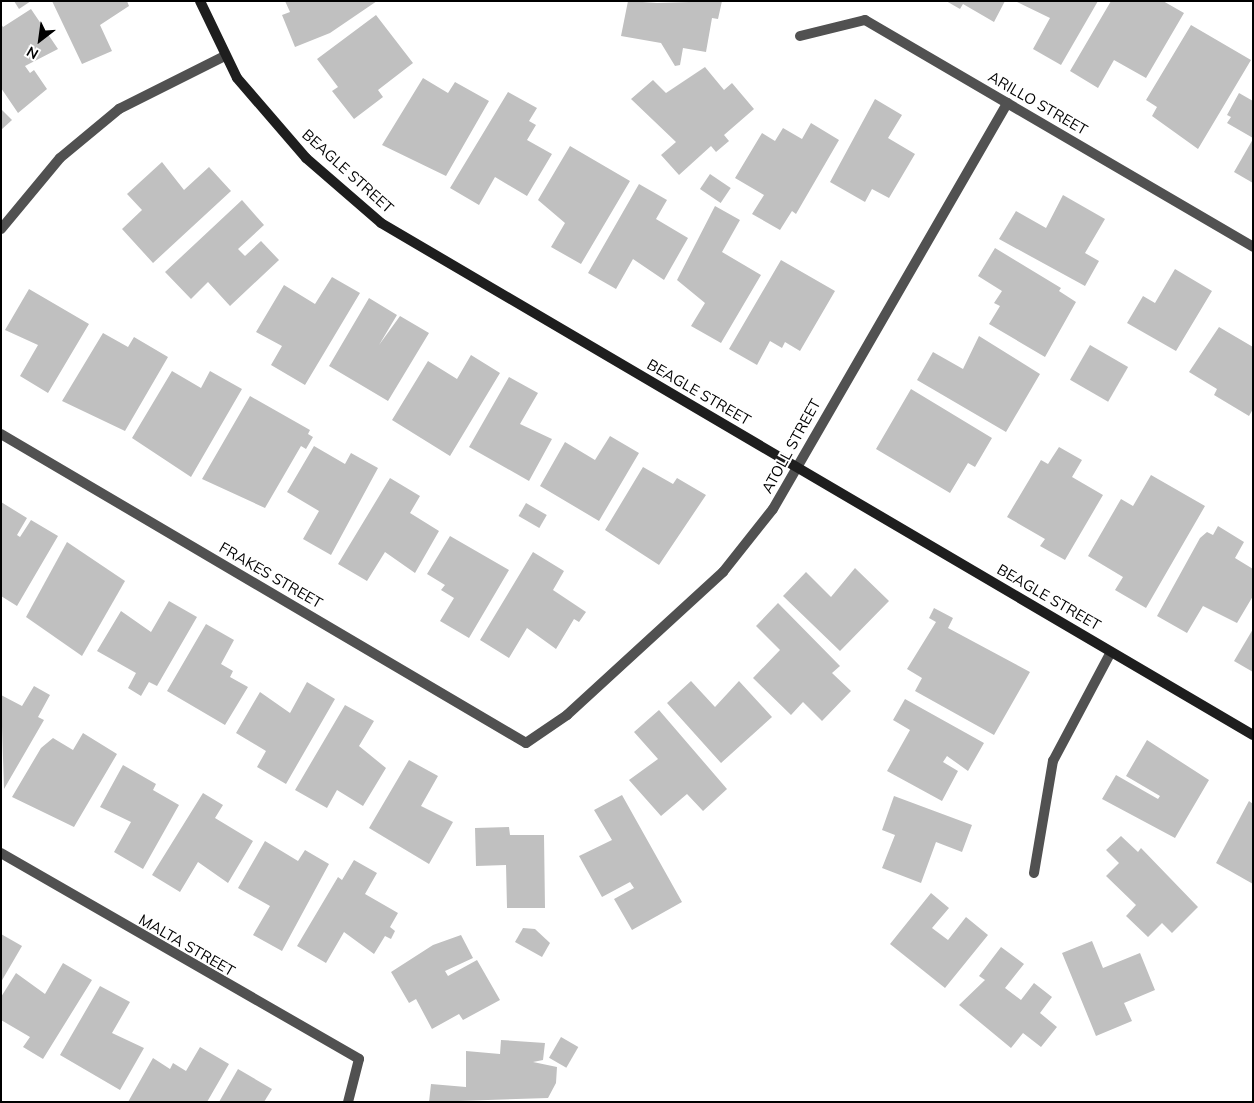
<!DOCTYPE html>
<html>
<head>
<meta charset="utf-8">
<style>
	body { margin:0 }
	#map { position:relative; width:1254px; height:1103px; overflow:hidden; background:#fff; font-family:Mulish,sans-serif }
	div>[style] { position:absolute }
	.building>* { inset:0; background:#c0c0c0; transform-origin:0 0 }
	.street>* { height:10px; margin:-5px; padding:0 5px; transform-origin:5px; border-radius:5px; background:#515151 }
	.secondary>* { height:10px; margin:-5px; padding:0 5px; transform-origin:5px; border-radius:5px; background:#1e1e1e }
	span { translate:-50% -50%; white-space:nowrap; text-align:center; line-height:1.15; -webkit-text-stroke:4px #fff; paint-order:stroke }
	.street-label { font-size:15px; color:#000 }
	.frame { position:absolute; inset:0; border:2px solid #000; pointer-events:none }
	.north { position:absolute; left:15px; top:15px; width:50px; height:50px; -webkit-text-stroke:4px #fff; paint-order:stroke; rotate:210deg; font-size:14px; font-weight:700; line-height:20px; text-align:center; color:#000 }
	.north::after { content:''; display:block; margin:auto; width:18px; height:22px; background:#000; clip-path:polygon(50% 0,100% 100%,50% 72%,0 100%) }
</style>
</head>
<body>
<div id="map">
	<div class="building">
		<i style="clip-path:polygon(14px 1px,31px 1px,19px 9px)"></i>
		<i style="clip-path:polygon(52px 1px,127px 1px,129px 6px,100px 25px,112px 51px,82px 64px)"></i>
		<i style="clip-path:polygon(285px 1px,377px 1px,330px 33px,295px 47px,282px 15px,290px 12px)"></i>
		<i style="clip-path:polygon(628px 1px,657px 3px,722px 1px,718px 19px,712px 18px,706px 52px,683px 48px,680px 65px,675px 66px,661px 43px,621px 36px)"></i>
		<i style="clip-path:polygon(946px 1px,1005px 1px,994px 22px,963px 4px,960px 9px)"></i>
		<i style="clip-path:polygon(1015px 1px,1098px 1px,1061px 65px,1033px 49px,1050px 18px)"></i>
		<i style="clip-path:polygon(1111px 1px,1163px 1px,1184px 13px,1146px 78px,1114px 60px,1098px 88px,1070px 71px)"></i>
		<i style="clip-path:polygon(31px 9px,58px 49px,25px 66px,30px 73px,34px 70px,47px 89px,18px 113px,1px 88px,1px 24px,3px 27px)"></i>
		<i style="clip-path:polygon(376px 15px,413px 63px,378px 90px,383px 97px,354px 119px,332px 91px,338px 87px,317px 59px)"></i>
		<i style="clip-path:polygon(1191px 25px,1251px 60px,1198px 149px,1152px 116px,1157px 107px,1146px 100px)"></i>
		<i style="clip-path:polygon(705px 67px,724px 90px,732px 83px,754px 109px,724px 135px,729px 141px,716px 152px,711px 146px,679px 175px,661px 155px,676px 142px,631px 99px,653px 80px,666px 93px)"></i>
		<i style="clip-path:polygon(423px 78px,448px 93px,455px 82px,489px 101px,446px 176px,382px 145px)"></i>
		<i style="clip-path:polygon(508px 92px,537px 108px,529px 121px,536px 125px,527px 140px,552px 154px,527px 196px,495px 177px,479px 205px,450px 188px)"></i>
		<i style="clip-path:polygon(1239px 93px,1253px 101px,1253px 138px,1227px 123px,1231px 117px,1227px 115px)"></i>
		<i style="clip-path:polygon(875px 99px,902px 115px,888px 138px,915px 154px,889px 198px,872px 189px,865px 202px,830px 182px)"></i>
		<i style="clip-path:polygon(1px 109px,12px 120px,1px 130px)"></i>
		<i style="clip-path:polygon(811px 123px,839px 140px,796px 214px,792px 211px,780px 230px,752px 214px,764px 195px,735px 178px,762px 133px,775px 141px,783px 128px,802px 139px)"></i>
		<i style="clip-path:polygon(1253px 139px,1253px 183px,1234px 172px)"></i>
		<i style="clip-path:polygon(570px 146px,630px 181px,581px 264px,551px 247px,565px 223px,538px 200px)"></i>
		<i style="clip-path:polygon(162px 162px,184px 190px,209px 167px,231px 191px,153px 263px,122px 229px,142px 210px,127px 194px)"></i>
		<i style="left:710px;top:174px;width:25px;height:18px;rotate:34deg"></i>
		<i style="clip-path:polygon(639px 184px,667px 200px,656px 219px,688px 238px,664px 280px,633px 259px,616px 289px,588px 273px)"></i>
		<i style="clip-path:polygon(1063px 195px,1105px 219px,1085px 253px,1099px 261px,1085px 286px,999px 239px,1016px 211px,1046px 228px)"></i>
		<i style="clip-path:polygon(242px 200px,264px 225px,238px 249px,245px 256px,261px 241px,279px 260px,230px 306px,208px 282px,191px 299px,165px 272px)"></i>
		<i style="clip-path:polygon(715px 206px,740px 220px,722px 252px,761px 275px,721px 343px,691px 326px,705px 303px,677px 280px)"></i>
		<i style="clip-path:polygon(995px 248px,1061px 288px,1059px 291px,1076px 302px,1045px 357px,989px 324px,1000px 306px,994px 303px,1002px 291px,978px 276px)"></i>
		<i style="clip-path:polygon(781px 260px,835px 291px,800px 351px,785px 342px,782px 348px,770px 341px,757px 365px,729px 349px)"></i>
		<i style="clip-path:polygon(1175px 269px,1212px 291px,1176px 351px,1127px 323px,1143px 296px,1155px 303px)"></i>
		<i style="clip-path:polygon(332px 277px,360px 293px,305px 385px,271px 365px,282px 346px,256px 332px,284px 285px,315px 304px)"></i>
		<i style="clip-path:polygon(29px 289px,89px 324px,48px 393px,20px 376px,38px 345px,5px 330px)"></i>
		<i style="clip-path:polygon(369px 298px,397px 315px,379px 345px,400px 316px,429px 333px,388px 401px,329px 366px)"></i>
		<i style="clip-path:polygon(1219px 327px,1253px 347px,1253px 409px,1249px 416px,1214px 395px,1217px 389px,1189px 372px)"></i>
		<i style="clip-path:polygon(103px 333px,128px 347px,134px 337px,168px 357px,125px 431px,62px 401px)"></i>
		<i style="clip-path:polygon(979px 336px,1040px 374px,1006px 432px,917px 380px,933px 352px,963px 369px)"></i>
		<i style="left:1090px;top:345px;width:44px;height:40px;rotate:30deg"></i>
		<i style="clip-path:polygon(471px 355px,500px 373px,450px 456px,392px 420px,428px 361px,457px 379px)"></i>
		<i style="clip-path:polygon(172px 371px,201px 388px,210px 371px,242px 389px,191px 477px,132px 438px)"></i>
		<i style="clip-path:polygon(509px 377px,538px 393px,520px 424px,552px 439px,529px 481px,469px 447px)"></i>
		<i style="clip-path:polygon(911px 389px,992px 438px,975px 467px,968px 463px,950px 493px,876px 449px)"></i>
		<i style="clip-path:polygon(250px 396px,310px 430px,308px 434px,313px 437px,306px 449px,301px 446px,265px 508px,202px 479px)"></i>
		<i style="clip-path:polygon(610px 436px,639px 453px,599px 521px,540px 486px,565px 442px,595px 460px)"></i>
		<i style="clip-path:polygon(314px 446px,345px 464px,351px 453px,378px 468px,331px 555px,303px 539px,319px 511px,287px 492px)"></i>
		<i style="clip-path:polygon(1059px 447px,1082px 460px,1072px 477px,1103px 495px,1065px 560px,1040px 546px,1045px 539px,1007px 517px,1041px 460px,1048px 464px)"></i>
		<i style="clip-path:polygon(643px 467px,673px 484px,677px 478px,706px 495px,659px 565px,605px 530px)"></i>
		<i style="clip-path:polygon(1151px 475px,1205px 506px,1146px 608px,1115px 590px,1123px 577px,1088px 556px,1121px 499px,1133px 506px)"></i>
		<i style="clip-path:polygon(390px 478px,420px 496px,410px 513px,439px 531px,415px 573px,385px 552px,367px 581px,338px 564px)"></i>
		<i style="clip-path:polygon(1px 502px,27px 518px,17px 535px,20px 537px,31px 520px,58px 536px,17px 606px,1px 596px)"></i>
		<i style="left:526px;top:503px;width:24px;height:15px;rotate:30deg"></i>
		<i style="clip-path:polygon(1218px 526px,1244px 542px,1235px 558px,1253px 569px,1253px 596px,1237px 623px,1203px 606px,1187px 633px,1157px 616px,1200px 538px,1207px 532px,1213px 535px)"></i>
		<i style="clip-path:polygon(450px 536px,509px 570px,469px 638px,440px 621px,454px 598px,441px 590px,445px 585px,427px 574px)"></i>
		<i style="clip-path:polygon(67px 542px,125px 581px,82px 656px,26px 617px)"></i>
		<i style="clip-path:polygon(533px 552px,564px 571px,553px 590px,586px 612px,579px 622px,574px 619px,556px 649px,527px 628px,509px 658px,480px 640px)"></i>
		<i style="clip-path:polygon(855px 568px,889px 601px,840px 651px,783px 596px,806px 572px,831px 597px)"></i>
		<i style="clip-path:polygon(169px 601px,197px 617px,157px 686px,149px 682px,141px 696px,128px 688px,136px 673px,97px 651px,121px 611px,151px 632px)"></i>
		<i style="clip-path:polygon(778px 603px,840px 666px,832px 673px,851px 691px,822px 721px,803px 702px,791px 715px,753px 678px,780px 650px,756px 626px)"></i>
		<i style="clip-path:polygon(934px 608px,953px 618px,948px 628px,1030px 672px,994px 735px,915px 691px,922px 678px,907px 669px,936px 622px,929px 618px)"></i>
		<i style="clip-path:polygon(206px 624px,234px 640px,221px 664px,233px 671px,230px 677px,248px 687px,225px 725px,167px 691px)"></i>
		<i style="clip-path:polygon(1253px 629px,1253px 672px,1234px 661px)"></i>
		<i style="clip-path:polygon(691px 681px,715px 707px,739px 681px,772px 717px,721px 763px,667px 703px)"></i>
		<i style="clip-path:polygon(307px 682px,335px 699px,286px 784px,257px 767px,266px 751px,236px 733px,260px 692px,290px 713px)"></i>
		<i style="clip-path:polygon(34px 686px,50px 695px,38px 717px,44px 720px,4px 789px,1px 695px,22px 706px)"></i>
		<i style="clip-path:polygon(905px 699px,984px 743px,968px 771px,947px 756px,943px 762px,958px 771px,942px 801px,887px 771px,910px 730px,893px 720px)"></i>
		<i style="clip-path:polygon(345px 705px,374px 721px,359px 746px,386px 768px,363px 806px,337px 790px,327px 808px,295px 790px)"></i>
		<i style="clip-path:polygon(659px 710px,727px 789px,703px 811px,687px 794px,661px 816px,629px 780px,658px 759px,634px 732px)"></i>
		<i style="clip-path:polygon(83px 733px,117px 754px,74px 827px,12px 797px,41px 748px,53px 738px,73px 750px)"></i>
		<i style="clip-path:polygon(1147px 740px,1209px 780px,1175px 838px,1102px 799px,1116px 775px,1158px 799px,1160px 796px,1126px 776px)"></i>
		<i style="clip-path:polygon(409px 760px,438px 776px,421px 806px,453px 822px,429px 864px,369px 828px)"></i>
		<i style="clip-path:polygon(123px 765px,156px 784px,153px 790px,179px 805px,143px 869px,114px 852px,131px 822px,100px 807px)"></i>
		<i style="clip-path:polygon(203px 793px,223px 805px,215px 818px,253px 841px,228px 883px,198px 862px,180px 892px,152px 875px)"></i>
		<i style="clip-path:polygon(622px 795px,682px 902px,632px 930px,614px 899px,634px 888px,630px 882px,602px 897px,579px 856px,612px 840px,594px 810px)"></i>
		<i style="clip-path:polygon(894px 796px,972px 825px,962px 852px,936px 842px,921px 883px,882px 868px,895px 835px,882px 830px)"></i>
		<i style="clip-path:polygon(1249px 801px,1253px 804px,1253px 884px,1216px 863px)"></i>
		<i style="clip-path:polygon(509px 827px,510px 835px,544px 835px,545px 908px,507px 908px,506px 865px,476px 866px,475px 828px)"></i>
		<i style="clip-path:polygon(1121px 836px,1138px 852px,1141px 848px,1198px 907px,1172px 933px,1162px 923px,1148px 937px,1126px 916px,1136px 905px,1106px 876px,1119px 863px,1106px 850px)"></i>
		<i style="clip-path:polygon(265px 841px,298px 861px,305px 850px,329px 864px,282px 951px,253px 935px,270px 906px,238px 888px)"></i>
		<i style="clip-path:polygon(354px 860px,377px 873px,365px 894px,398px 913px,390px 927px,395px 931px,391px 939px,385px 936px,374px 954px,344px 932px,326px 963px,297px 946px,338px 877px,342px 880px)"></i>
		<i style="clip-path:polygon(931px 893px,949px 908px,932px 928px,948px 940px,966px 917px,988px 935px,945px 988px,890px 944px)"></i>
		<i style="clip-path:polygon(523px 928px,535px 929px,550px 943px,542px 957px,515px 942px)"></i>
		<i style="clip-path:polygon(1px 934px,22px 946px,1px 982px)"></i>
		<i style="clip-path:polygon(461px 935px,473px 958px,445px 971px,448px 976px,477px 960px,500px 1000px,463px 1020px,459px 1014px,432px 1029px,416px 999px,409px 1003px,391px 972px,433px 945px)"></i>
		<i style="clip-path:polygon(1092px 941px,1103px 968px,1140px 953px,1155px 990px,1124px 1003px,1132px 1021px,1096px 1036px,1062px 953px)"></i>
		<i style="clip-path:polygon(1001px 947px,1024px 964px,1005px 988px,1021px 1000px,1034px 983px,1052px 997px,1040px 1013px,1057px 1027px,1041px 1047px,1023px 1033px,1011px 1048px,959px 1005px,985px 980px,979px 976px)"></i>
		<i style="clip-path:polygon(63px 963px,92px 980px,43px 1059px,23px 1047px,30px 1037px,1px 1020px,1px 997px,16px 973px,45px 994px)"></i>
		<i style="clip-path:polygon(100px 986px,130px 1002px,112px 1033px,144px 1048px,120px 1090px,60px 1055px)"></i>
		<i style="left:561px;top:1037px;width:20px;height:24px;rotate:30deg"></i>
		<i style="clip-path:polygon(501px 1040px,545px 1043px,543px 1060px,533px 1062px,557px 1067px,556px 1083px,548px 1098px,429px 1102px,431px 1084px,466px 1087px,466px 1051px,500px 1054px)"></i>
		<i style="clip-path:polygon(200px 1047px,229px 1064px,207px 1102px,128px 1102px,153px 1058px,170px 1069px,173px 1063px,186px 1071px)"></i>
		<i style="clip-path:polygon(238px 1069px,272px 1089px,264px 1102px,219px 1102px)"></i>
	</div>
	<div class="street">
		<i style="left:800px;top:36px;width:67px;rotate:-13.8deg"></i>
		<i style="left:865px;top:20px;width:450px;rotate:30.3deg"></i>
		<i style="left:1px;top:229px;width:92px;rotate:-50.3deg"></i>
		<i style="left:60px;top:158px;width:77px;rotate:-39.7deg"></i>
		<i style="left:119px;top:109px;width:116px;rotate:-26.6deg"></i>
		<i style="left:1px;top:434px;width:609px;rotate:30.48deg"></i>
		<i style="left:526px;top:743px;width:50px;rotate:-34.3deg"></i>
		<i style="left:567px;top:715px;width:212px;rotate:-42.5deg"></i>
		<i style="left:723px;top:572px;width:80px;rotate:-51.6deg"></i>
		<i style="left:773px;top:509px;width:469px;rotate:-60deg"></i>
		<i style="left:1px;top:853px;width:413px;rotate:29.9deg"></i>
		<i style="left:359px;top:1059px;width:44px;rotate:104.3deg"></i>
		<i style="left:1034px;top:873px;width:114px;rotate:-80.4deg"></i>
		<i style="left:1053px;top:761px;width:123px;rotate:-62deg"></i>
	</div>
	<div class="secondary">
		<i style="left:200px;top:1px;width:85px;rotate:64.3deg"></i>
		<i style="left:237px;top:78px;width:106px;rotate:49.2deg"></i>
		<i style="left:306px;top:158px;width:99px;rotate:40.9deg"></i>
		<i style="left:381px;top:223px;width:1011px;rotate:30.42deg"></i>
	</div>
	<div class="street-label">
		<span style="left:1038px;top:103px;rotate:30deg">ARILLO STREET</span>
		<span style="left:348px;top:171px;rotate:42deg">BEAGLE STREET</span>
		<span style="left:699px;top:392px;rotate:30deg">BEAGLE STREET</span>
		<span style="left:791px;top:446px;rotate:-61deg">ATOLL STREET</span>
		<span style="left:271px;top:575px;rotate:30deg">FRAKES STREET</span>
		<span style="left:1049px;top:597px;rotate:30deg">BEAGLE STREET</span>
		<span style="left:187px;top:945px;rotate:30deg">MALTA STREET</span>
	</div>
	<div class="frame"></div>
	<div class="north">N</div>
</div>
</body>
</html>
